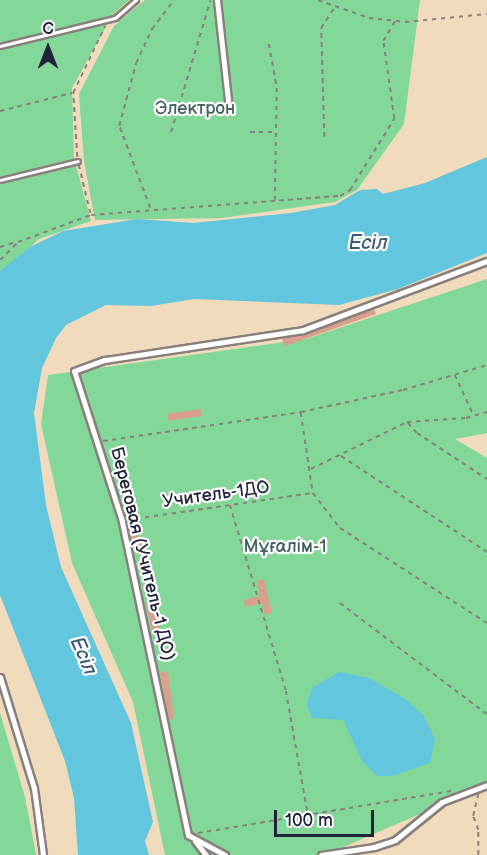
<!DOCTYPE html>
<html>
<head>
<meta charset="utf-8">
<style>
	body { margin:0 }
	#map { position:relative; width:487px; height:855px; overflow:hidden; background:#f0dcbc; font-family:"Balsamiq Sans",sans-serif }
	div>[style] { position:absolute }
	.green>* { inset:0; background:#83d799 }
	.water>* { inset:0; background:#61c6de }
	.building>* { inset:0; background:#da9f8d; transform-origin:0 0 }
	.path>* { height:1.5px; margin-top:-0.75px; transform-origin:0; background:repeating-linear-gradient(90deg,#897f7c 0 4.5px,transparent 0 9px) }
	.roads { filter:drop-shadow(2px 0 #897f7c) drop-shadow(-2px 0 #897f7c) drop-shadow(0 2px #897f7c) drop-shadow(0 -2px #897f7c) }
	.lane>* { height:3px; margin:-1.5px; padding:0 1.5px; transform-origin:1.5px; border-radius:1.5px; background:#fff }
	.street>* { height:5px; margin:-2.5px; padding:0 2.5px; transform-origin:2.5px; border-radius:2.5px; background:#fff }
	span { translate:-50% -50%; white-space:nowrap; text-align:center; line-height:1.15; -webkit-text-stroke:4.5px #fff; paint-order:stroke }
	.park-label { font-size:18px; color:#44615c }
	.street-label { font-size:18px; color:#22223b }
	.water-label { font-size:20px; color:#385b74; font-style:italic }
	.north { position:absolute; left:18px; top:18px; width:60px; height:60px; -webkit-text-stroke:4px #fff; paint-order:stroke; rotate:0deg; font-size:16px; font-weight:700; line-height:24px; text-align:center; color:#22223b }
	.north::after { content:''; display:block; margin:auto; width:21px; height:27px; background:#22223b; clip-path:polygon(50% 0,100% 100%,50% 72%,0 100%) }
	.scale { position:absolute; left:274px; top:810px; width:100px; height:27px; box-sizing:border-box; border:3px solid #22223b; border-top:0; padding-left:8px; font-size:18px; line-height:21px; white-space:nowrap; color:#22223b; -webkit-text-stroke:4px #fff; paint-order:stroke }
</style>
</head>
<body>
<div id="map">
	<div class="green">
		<i style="clip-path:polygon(0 0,129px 0,113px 14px,72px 88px,74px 158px,91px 221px,39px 239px,0 275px)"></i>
		<i style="clip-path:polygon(145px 0,420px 0,404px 124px,357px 190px,335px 202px,222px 218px,95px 220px,84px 161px,79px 94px,114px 26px)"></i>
		<i style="clip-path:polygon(487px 279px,487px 433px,455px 439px,487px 458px,487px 785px,325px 855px,165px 855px,133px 702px,72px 563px,41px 424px,48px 375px,306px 339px)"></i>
		<i style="clip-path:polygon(0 713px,25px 797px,36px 855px,0 855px)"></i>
	</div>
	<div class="water">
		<i style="clip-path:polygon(487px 157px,487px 253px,398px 289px,339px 305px,194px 299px,151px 306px,106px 305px,66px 325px,56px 338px,42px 368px,34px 413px,46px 505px,61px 567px,131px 723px,153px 822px,145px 841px,149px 855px,78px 855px,74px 798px,65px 761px,0 595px,0 271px,30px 247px,63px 231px,137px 219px,194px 223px,291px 213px,335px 205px,360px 190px,377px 189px,383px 194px,425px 183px)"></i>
		<i style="clip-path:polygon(339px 672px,369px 678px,404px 698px,423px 715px,435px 739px,430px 763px,392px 776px,377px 776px,363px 762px,343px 720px,312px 718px,307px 705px,312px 688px)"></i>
	</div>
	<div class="building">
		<i style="clip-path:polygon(374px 309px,376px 314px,285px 346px,282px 339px)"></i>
		<i style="left:201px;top:409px;width:7px;height:34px;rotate:82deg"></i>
		<i style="left:135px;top:521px;width:32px;height:8px;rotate:76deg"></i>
		<i style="clip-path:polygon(264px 579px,272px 613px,265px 615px,262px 603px,245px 607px,244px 600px,260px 596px,257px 581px)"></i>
		<i style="left:154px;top:602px;width:30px;height:8px;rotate:78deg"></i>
		<i style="clip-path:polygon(168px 671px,174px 719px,169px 720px,160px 673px)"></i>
	</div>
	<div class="path">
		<i style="left:318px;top:0;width:54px;rotate:19.4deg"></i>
		<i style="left:369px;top:18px;width:36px;rotate:6deg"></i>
		<i style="left:405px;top:22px;width:82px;rotate:-5.6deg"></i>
		<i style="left:269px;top:44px;width:45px;rotate:79.7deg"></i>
		<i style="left:277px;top:88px;width:112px;rotate:91deg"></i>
		<i style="left:0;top:111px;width:74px;rotate:-14deg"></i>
		<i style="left:171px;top:132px;width:137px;rotate:-73.4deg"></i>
		<i style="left:250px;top:132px;width:26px"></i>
		<i style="left:324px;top:137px;width:109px;rotate:-91.6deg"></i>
		<i style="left:321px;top:28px;width:24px;rotate:-57deg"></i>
		<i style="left:77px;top:157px;width:64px;rotate:-93.6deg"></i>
		<i style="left:73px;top:93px;width:74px;rotate:-64.5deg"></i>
		<i style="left:79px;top:165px;width:51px;rotate:76.5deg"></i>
		<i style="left:91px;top:215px;width:250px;rotate:-4.4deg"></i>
		<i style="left:340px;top:196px;width:12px;rotate:-31deg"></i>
		<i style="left:350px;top:190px;width:84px;rotate:-58.2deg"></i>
		<i style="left:394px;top:119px;width:79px;rotate:-98deg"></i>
		<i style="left:383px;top:41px;width:23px;rotate:-59deg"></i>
		<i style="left:150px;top:208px;width:88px;rotate:-110.7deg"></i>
		<i style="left:119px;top:126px;width:65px;rotate:-74.9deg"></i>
		<i style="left:136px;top:63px;width:38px;rotate:-65deg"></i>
		<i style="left:152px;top:29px;width:36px;rotate:-53deg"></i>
		<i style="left:0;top:247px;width:17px;rotate:-17deg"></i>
		<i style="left:0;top:260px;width:25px;rotate:-45deg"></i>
		<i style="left:18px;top:242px;width:78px;rotate:-20.3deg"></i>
		<i style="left:455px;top:375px;width:43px;rotate:65.2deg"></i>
		<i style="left:301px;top:413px;width:81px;rotate:81.5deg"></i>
		<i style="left:313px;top:493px;width:44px;rotate:52.4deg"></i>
		<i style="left:340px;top:528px;width:175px;rotate:32.9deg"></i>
		<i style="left:408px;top:423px;width:13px;rotate:48deg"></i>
		<i style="left:417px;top:433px;width:84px;rotate:33.3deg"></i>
		<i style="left:103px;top:441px;width:200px;rotate:-8.3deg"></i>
		<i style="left:301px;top:412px;width:104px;rotate:-12.2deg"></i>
		<i style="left:403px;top:390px;width:88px;rotate:-16.6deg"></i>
		<i style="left:341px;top:456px;width:175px;rotate:33.3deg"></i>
		<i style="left:311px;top:469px;width:107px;rotate:-26.1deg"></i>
		<i style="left:407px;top:422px;width:59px;rotate:-3.9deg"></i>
		<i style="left:466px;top:418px;width:22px;rotate:-16deg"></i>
		<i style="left:230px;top:505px;width:194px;rotate:73.2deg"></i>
		<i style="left:286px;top:691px;width:125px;rotate:79.9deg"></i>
		<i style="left:127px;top:520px;width:187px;rotate:-8.3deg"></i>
		<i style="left:340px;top:603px;width:184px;rotate:37.1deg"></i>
		<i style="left:198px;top:833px;width:258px;rotate:-9.4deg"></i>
		<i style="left:478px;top:855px;width:25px;rotate:-90deg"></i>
		<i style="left:478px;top:830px;width:15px;rotate:-110deg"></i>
		<i style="left:473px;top:816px;width:23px;rotate:-77deg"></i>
	</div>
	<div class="roads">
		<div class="lane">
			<i style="left:0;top:46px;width:118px;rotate:-13.7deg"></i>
			<i style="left:115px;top:18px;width:28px;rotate:-41deg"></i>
			<i style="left:0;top:180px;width:80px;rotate:-13.7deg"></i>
		</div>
		<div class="street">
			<i style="left:217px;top:0;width:101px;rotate:83.7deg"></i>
			<i style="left:0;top:677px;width:116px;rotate:73deg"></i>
			<i style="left:34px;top:788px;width:68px;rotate:82.3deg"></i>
			<i style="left:195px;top:841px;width:18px;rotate:52deg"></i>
			<i style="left:225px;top:855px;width:42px;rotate:-151.6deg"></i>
			<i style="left:188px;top:835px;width:321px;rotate:-101.9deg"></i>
			<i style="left:122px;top:521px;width:157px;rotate:-107.7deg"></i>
			<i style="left:74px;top:371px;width:33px;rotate:-20deg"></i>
			<i style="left:105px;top:360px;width:200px;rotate:-8.6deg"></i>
			<i style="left:303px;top:330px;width:197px;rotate:-20.6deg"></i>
			<i style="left:321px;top:855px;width:54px;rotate:-8.6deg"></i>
			<i style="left:374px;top:847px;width:22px;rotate:-18deg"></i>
			<i style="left:395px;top:840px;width:60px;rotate:-39deg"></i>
			<i style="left:442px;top:802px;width:48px;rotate:-20.7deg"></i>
		</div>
	</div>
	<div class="park-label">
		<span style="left:195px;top:109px">Электрон</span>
		<span style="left:285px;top:547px">Мұғалім-1</span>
	</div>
	<div class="street-label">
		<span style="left:216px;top:495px;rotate:-8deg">Учитель-1ДО</span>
		<span style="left:142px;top:554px;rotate:76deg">Береговая (Учитель-1 ДО)</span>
	</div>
	<div class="water-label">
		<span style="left:368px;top:243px">Есіл</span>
		<span style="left:83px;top:656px;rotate:67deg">Есіл</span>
	</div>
	<div class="north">С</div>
	<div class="scale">100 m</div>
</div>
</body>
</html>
